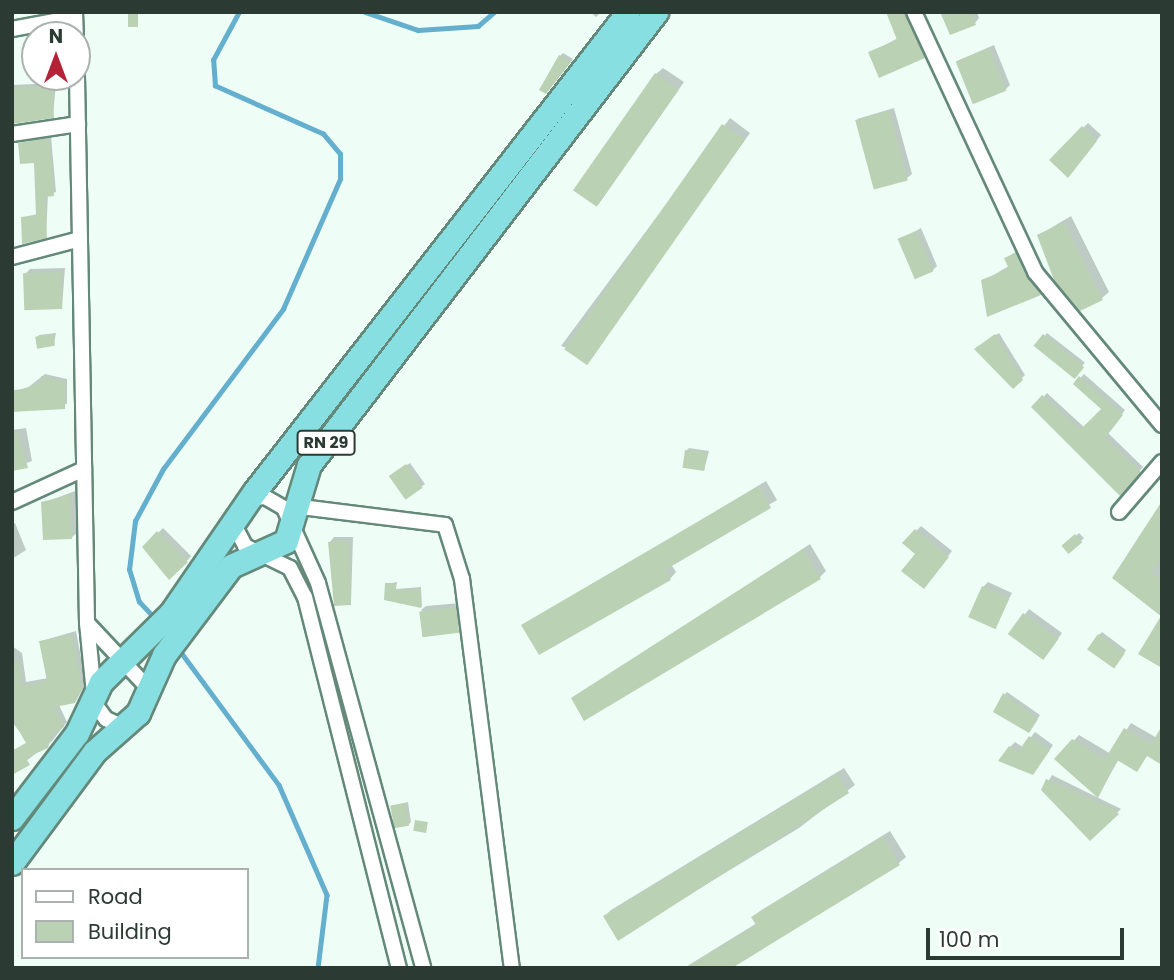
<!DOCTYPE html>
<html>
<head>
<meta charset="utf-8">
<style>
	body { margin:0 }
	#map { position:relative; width:1174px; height:980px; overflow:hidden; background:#eefef7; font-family:Poppins,sans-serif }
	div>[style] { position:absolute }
	.shadow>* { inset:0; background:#0003; transform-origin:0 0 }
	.stream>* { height:4.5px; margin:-2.25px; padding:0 2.25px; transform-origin:2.25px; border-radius:2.25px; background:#64afce }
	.building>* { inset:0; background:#bad2b3; transform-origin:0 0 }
	.roads { filter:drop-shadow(2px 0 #64897a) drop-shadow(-2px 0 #64897a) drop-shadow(0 2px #64897a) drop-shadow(0 -2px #64897a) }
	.minor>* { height:14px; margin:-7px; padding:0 7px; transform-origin:7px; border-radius:7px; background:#fff }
	.trunk>* { height:23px; margin:-11.5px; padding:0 11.5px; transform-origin:11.5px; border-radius:11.5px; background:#87dfe2 }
	span { translate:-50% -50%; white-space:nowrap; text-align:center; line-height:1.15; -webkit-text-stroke:6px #fff; paint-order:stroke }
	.shield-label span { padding:2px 5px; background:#fff; border:2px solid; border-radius:5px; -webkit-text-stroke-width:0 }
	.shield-label { font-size:16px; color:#2b3b34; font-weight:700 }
	.frame { position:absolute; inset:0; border:14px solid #2b3b34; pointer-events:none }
	.legend { position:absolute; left:21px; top:868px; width:228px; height:91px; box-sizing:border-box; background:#fff; border:2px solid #aab1ae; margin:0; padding:9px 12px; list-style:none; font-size:21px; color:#2b3b34 }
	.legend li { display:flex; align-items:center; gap:14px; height:35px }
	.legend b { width:35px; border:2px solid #aab1ae }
	.north { position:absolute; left:21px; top:21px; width:70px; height:70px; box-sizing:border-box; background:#fff; border:2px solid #aab1ae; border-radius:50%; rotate:0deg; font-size:19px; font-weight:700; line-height:28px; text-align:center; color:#2b3b34 }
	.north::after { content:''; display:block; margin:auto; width:24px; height:32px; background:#b52337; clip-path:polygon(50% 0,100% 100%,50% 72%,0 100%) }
	.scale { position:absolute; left:926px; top:928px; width:198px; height:32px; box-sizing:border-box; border:4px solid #2b3b34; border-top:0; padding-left:9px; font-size:21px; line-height:24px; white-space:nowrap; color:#2b3b34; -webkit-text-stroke:5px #fff; paint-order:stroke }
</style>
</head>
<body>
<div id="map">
	<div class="shadow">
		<i style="clip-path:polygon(590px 12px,601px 12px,596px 17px)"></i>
		<i style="clip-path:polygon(888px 12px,914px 12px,928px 52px,924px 56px,870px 53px,898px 38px)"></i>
		<i style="clip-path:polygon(942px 12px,977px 12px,979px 18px,975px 23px)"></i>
		<i style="clip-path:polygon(994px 45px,1010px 85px,1005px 90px,957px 61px)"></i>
		<i style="clip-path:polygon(563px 53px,573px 59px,549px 89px,560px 56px)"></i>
		<i style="clip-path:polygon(663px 68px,684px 82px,598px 205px,656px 74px)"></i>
		<i style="clip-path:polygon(56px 83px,53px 116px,12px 121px,12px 85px)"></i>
		<i style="clip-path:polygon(894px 108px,912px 174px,907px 178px,857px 119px)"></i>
		<i style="clip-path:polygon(730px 118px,750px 133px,591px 356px,561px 346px)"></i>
		<i style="clip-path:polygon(1088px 123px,1101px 135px,1073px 171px,1052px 160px)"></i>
		<i style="clip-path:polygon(51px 136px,56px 192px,48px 195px,46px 236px,23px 217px,38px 214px,35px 161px,20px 143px)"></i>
		<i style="clip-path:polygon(1071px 216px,1109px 292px,1102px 298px,1039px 235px)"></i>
		<i style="clip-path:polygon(921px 228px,937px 266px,932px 271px,900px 240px)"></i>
		<i style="clip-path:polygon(1023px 247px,1047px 287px,988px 314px,983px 281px,1009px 266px,1006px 258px)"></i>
		<i style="clip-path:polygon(65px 268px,62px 307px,25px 274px,30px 269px)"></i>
		<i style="clip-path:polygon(56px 333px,54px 344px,36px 338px,39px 335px)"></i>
		<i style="clip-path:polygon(999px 333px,1025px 375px,1013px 387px,979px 346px)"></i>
		<i style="left:1047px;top:333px;width:48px;height:16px;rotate:38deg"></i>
		<i style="clip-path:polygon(45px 374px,67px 379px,67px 404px,12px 410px,12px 390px,26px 389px)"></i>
		<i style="clip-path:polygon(1084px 374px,1125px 410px,1108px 433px,1143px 467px,1120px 494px,1034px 407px,1047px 393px,1085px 428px,1103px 409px,1075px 384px)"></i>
		<i style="clip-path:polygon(26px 428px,32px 461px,12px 469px,12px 430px)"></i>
		<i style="clip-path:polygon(689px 448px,709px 451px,704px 470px,686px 451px)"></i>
		<i style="clip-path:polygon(410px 463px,425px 484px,406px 498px,394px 474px)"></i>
		<i style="clip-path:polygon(766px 481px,777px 500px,671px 564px,676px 572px,670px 579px,524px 626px)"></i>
		<i style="clip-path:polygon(75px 491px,77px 533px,72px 537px,43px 503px)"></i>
		<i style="clip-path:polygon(1162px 504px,1162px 617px,1114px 578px)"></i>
		<i style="clip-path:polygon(15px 523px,26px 550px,12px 559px,12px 524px)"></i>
		<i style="clip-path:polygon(921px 526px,952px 551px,928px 582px,917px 554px,905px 543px)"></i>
		<i style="left:163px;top:528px;width:40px;height:27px;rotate:45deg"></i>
		<i style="left:1079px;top:533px;width:7px;height:20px;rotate:45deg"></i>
		<i style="clip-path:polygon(334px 537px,353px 537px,351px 603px,330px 542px)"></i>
		<i style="clip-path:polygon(810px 544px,826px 571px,820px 577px,573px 699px)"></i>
		<i style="clip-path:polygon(397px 582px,396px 589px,421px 587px,422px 607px,386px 599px,386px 584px)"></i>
		<i style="clip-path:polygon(988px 582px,1012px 593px,994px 627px,983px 587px)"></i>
		<i style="clip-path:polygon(460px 603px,458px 631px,421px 610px,426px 606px)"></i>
		<i style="clip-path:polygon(1029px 609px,1062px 633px,1048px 653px,1010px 634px)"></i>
		<i style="clip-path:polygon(76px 631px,86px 683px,75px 702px,59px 705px,67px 722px,52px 741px,12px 772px,12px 751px,28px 742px,12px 722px,12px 646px,22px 653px,26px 682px,48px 678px,41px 641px)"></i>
		<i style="clip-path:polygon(1102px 632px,1126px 650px,1117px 663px,1099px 635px)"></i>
		<i style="clip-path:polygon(1007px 692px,1040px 715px,1031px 728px,1005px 694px)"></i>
		<i style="clip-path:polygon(1131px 723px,1157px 738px,1137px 770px,1119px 759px,1098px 796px,1057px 759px,1079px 735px,1111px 754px)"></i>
		<i style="clip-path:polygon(1035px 732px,1053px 745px,1037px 768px,1010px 747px,1015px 742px,1023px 747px)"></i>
		<i style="clip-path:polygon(844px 768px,855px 785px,799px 828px,618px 938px,605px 916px,611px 910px)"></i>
		<i style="clip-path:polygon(1052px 775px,1121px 809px,1090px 839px,1043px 790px)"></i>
		<i style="clip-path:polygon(408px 802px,411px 822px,408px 825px,392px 806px)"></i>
		<i style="clip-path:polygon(890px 831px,906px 857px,899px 863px,729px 968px,684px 968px,757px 923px,753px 917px,760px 911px)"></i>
	</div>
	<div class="stream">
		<i style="left:365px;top:12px;width:56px;rotate:18.8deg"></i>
		<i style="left:418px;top:30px;width:60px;rotate:-3.8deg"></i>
		<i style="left:478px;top:26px;width:21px;rotate:-41deg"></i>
		<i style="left:155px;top:619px;width:23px;rotate:-133deg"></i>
		<i style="left:139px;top:602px;width:34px;rotate:-107deg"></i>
		<i style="left:129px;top:570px;width:49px;rotate:-83deg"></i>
		<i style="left:135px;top:521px;width:59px;rotate:-61.7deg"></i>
		<i style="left:163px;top:469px;width:200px;rotate:-53.1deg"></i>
		<i style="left:283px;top:309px;width:142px;rotate:-66.3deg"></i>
		<i style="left:340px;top:179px;width:25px;rotate:-90deg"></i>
		<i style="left:340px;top:154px;width:26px;rotate:-130deg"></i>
		<i style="left:323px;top:134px;width:118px;rotate:-156deg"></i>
		<i style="left:215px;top:86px;width:26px;rotate:-94deg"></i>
		<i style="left:213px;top:60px;width:55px;rotate:-61.6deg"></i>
		<i style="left:178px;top:648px;width:170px;rotate:53.6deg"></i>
		<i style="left:279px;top:785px;width:120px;rotate:66.4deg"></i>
		<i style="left:327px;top:895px;width:74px;rotate:97deg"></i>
	</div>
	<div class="building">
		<i style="clip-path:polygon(886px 12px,905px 12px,925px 58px,879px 78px,868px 52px,897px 40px)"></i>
		<i style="clip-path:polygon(940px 12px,971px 12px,976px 25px,950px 35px)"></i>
		<i style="left:128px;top:14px;width:10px;height:13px"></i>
		<i style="left:989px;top:48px;width:46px;height:36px;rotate:68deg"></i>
		<i style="clip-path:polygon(559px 55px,571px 62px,546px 94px,539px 90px)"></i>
		<i style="left:655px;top:73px;width:29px;height:143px;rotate:35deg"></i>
		<i style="clip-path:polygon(52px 86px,54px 118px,12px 124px,12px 88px)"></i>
		<i style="left:889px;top:111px;width:72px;height:35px;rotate:75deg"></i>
		<i style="left:722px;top:124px;width:28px;height:275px;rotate:35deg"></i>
		<i style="clip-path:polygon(1082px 126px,1097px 141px,1068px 178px,1049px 160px)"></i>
		<i style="clip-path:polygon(49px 138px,54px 196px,45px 197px,47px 238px,22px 244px,21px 217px,36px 216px,34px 163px,20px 164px,18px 143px)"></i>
		<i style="clip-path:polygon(1064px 222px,1103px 300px,1080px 311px,1054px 280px,1037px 235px)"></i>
		<i style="left:916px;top:231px;width:44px;height:20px;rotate:67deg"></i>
		<i style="clip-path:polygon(1016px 253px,1041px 295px,987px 317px,981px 280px,1009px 269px,1004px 258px)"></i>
		<i style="left:61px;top:272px;width:37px;height:38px;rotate:88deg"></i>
		<i style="left:53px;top:334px;width:12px;height:18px;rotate:81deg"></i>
		<i style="clip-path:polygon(995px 334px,1023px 380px,1013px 389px,974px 349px)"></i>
		<i style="left:1043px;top:334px;width:53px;height:15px;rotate:39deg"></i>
		<i style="clip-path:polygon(41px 376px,65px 382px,65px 409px,12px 412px,12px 392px,41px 383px)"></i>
		<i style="clip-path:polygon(1079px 376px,1123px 415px,1105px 438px,1141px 472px,1120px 496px,1031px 407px,1042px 395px,1080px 430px,1101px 409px,1073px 384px)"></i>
		<i style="clip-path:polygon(17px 432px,28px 468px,12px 471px,12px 433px)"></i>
		<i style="left:685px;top:450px;width:22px;height:18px;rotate:8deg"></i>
		<i style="left:406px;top:464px;width:29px;height:21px;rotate:55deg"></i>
		<i style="clip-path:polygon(759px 486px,771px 508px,665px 570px,671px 580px,539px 655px,521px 625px)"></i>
		<i style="clip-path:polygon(70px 495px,72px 539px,43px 540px,41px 502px)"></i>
		<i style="clip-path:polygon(1162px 501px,1162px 558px,1151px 572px,1162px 580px,1162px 668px,1138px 654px,1161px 616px,1112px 578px)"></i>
		<i style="clip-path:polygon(915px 529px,949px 557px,924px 589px,901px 571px,915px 554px,902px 543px)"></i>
		<i style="clip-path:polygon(157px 531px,188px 562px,169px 580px,142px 547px)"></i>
		<i style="left:1075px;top:534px;width:11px;height:18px;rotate:49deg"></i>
		<i style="clip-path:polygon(349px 541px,351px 605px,334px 606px,328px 542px)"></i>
		<i style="clip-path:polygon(803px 549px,821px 579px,584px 721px,571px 698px)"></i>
		<i style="clip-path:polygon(385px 583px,395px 583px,395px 590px,420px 589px,421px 608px,384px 600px)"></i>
		<i style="left:982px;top:586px;width:30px;height:34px;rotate:24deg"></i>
		<i style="left:456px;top:607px;width:26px;height:37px;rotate:83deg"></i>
		<i style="left:1023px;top:613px;width:44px;height:26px;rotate:36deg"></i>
		<i style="left:1098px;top:634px;width:33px;height:19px;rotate:35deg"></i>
		<i style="clip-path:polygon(72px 635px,82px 689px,75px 703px,55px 707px,64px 727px,52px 734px,48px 748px,26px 758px,30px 765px,12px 775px,12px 751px,26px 743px,12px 719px,12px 662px,19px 662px,22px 686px,47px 681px,39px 641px)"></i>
		<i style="clip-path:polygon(1003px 693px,1038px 719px,1029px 733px,993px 712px)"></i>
		<i style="clip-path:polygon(1162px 726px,1162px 765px,1147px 756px,1137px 772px,1117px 760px,1098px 798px,1054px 759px,1072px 739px,1105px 759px,1124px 728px,1151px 744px)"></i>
		<i style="clip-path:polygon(1029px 736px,1050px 750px,1033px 775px,998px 761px,1009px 746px,1018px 752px)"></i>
		<i style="clip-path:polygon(837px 774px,849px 793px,618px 941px,603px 916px)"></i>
		<i style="clip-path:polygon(1046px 779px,1113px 809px,1119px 814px,1090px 841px,1041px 790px)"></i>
		<i style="left:405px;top:803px;width:23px;height:15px;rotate:80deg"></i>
		<i style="left:415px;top:820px;width:13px;height:11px;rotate:9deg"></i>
		<i style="clip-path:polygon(883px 837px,900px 865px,732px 968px,686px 968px,756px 925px,751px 917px)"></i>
	</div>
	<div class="roads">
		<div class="minor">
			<i style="left:75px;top:12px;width:23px;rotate:88deg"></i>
			<i style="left:914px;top:12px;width:287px;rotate:65deg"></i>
			<i style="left:1035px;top:272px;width:199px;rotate:50.3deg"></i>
			<i style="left:12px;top:29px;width:64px;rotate:-10.8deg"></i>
			<i style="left:77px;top:77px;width:546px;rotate:88.95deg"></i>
			<i style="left:87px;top:623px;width:81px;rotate:84.4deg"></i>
			<i style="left:95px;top:704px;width:19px;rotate:54deg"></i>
			<i style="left:106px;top:719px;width:17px;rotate:24deg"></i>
			<i style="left:12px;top:134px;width:67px;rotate:-8.6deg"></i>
			<i style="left:12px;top:257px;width:70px;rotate:-14.8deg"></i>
			<i style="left:250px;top:499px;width:15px;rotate:-8deg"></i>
			<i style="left:265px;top:497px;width:22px;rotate:30deg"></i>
			<i style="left:284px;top:508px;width:82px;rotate:65.6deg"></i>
			<i style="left:318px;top:583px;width:399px;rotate:74.7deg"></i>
			<i style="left:12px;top:502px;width:79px;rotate:-24.6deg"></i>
			<i style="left:293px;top:506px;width:153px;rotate:7.1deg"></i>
			<i style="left:445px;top:525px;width:57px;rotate:72.5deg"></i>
			<i style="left:462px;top:579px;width:392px;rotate:82.7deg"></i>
			<i style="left:1119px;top:512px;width:66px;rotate:-49.3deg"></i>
			<i style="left:233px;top:523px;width:26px;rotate:62deg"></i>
			<i style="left:245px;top:546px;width:50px;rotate:26.1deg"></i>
			<i style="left:290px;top:568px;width:33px;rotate:63deg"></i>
			<i style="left:305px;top:597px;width:383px;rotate:75.8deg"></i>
			<i style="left:88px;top:624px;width:89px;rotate:46.8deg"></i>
		</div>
		<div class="trunk">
			<i style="left:12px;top:818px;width:107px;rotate:-52.6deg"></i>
			<i style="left:77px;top:733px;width:56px;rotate:-64.8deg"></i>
			<i style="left:101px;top:682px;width:98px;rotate:-44.6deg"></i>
			<i style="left:171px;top:613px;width:148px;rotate:-55.5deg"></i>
			<i style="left:255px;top:491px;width:607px;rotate:-52.09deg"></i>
			<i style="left:12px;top:863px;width:138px;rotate:-53.5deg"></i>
			<i style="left:94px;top:752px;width:59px;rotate:-41.6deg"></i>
			<i style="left:138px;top:713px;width:64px;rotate:-65.9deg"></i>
			<i style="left:164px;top:655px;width:111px;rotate:-53deg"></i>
			<i style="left:231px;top:566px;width:60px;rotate:-24.4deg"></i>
			<i style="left:286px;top:541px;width:79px;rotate:-73.2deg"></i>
			<i style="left:309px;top:465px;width:571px;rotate:-52.55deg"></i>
		</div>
	</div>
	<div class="shield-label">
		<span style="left:326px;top:443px">RN 29</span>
	</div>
	<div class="frame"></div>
	<ul class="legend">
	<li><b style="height:9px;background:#fff"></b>Road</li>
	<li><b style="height:19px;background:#bad2b3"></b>Building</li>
	</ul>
	<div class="north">N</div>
	<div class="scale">100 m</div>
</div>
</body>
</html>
